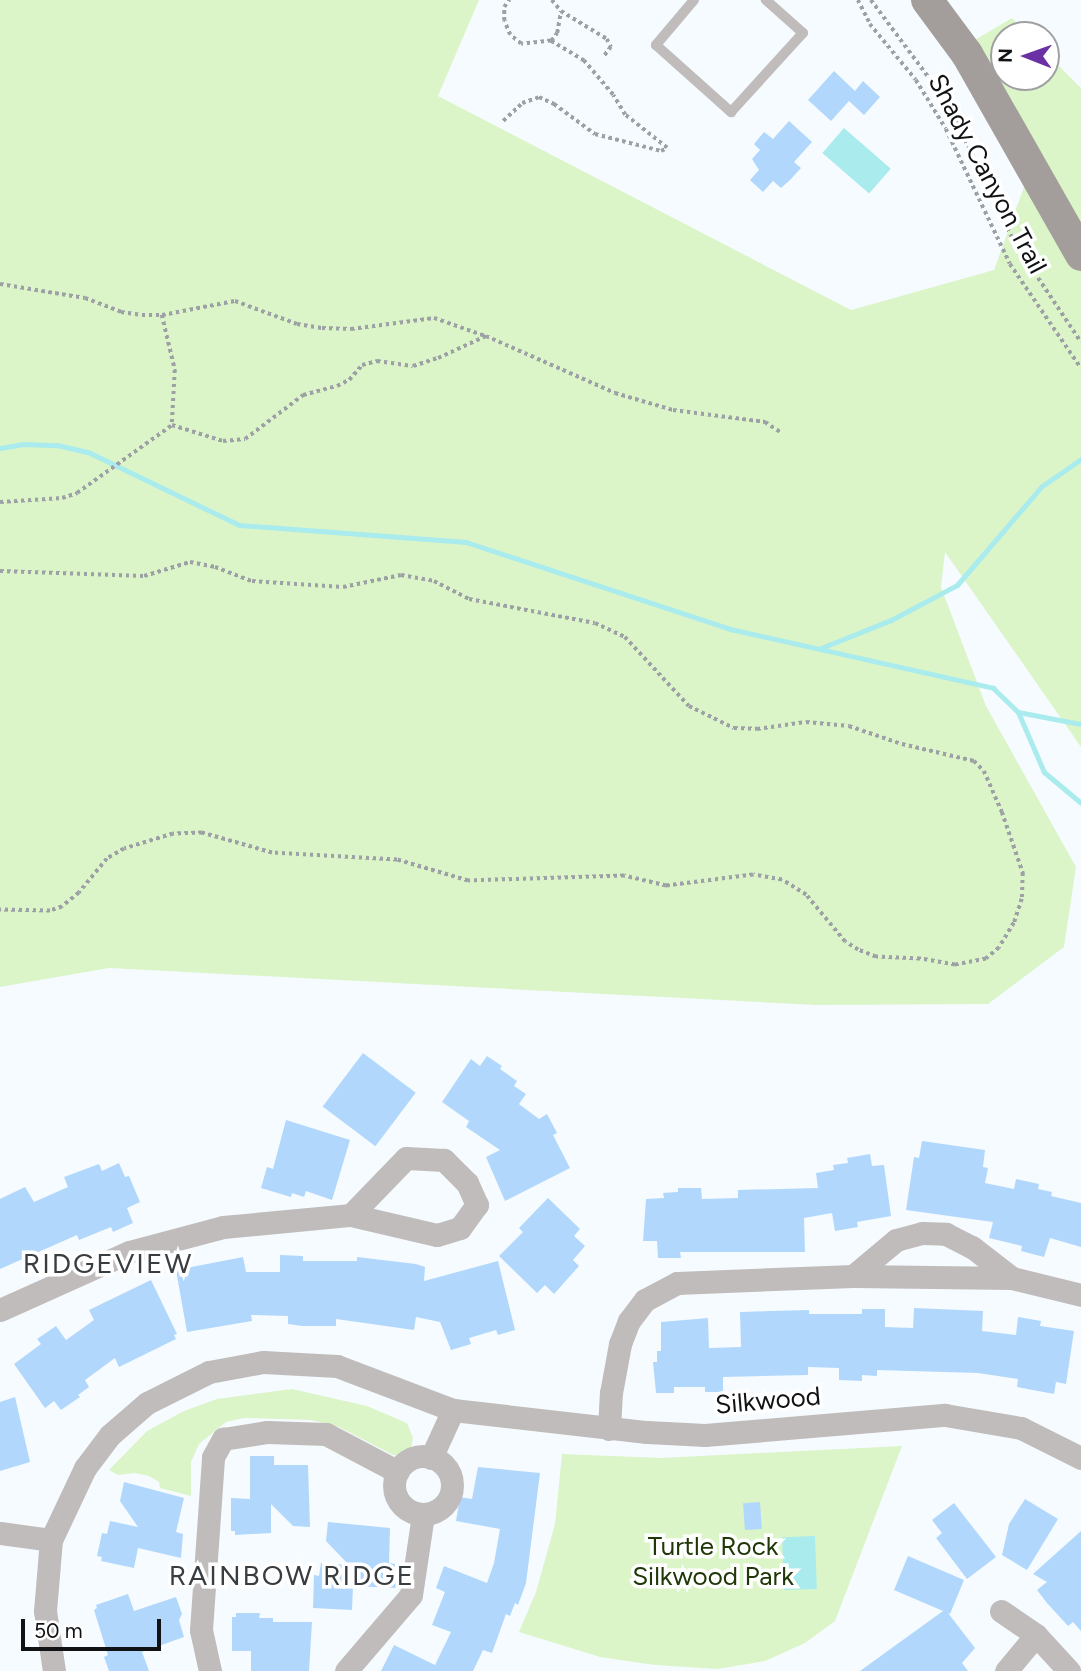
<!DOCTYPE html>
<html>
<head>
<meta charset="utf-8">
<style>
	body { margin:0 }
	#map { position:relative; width:1081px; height:1671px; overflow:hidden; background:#f6fbff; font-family:Figtree,sans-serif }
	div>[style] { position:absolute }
	.green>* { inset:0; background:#dbf5c9 }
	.water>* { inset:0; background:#aaebed; transform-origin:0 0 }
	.stream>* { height:5px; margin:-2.5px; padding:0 2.5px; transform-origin:2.5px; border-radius:2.5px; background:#aaebed }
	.building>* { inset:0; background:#b1d8fc; transform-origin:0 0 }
	.path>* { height:3.5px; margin-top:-1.75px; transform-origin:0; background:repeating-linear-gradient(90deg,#9da1a5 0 3.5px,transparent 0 7px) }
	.lane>* { height:10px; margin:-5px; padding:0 5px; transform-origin:5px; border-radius:5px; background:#c0bcbb }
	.street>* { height:23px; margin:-11.5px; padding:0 11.5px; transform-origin:11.5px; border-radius:11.5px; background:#c0bcbb }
	.street>.ring { margin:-11.5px; padding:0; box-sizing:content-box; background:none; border:23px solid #c0bcbb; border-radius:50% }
	.secondary>* { height:32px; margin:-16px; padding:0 16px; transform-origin:16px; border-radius:16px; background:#a39e9c }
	span { translate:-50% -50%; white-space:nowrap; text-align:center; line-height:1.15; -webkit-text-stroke:7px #fff; paint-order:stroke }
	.street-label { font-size:26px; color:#101214 }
	.park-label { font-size:26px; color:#203707 }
	.neighbourhood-label { font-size:28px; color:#383d41; letter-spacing:2px }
	.north { position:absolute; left:990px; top:21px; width:70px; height:70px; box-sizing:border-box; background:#fff; border:2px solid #9fa0a1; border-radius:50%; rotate:271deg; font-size:19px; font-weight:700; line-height:28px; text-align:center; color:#101214 }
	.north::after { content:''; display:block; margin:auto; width:24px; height:32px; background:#6c30a5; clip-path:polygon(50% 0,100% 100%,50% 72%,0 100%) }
	.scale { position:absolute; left:21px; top:1619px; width:140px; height:32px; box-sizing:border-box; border:4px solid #101214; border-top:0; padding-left:9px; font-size:21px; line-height:24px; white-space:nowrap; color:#101214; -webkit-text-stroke:5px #fff; paint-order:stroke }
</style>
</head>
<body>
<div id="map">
	<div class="green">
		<i style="clip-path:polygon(0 0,479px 0,438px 96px,851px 310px,994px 270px,1030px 170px,963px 47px,1012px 18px,1029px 35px,1004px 35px,1004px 77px,1046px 77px,1046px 53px,1081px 88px,1081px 747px,945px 552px,941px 587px,986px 706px,1076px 867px,1064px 947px,988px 1004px,816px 1005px,109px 968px,0 987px)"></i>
		<i style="clip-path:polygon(292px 1389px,367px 1406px,407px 1423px,413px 1438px,411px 1448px,403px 1455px,393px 1455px,339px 1427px,311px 1420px,244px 1418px,226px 1422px,199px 1444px,191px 1462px,191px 1496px,160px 1488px,159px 1482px,149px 1476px,135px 1473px,118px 1475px,109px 1470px,147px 1431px,184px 1411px,217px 1399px)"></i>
		<i style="clip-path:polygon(902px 1446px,835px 1621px,805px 1643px,765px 1661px,718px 1669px,655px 1665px,600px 1657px,519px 1632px,536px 1592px,555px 1524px,562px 1454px,661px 1458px)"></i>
	</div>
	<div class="water">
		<i style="left:844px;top:128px;width:62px;height:33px;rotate:41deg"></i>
		<i style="left:815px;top:1536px;width:53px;height:33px;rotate:88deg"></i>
	</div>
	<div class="stream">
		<i style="left:0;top:448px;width:22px;rotate:-10deg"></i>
		<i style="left:22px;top:444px;width:35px;rotate:2deg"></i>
		<i style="left:57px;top:445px;width:32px;rotate:13deg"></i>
		<i style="left:88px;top:452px;width:168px;rotate:25.8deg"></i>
		<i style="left:239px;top:525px;width:228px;rotate:4.3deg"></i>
		<i style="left:466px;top:542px;width:278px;rotate:18.2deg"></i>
		<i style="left:730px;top:629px;width:270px;rotate:12.6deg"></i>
		<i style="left:993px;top:688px;width:35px;rotate:44deg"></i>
		<i style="left:1018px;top:712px;width:65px;rotate:66.6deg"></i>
		<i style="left:1044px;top:772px;width:48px;rotate:40deg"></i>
		<i style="left:821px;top:648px;width:75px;rotate:-21.8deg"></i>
		<i style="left:891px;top:620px;width:75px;rotate:-27.9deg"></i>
		<i style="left:957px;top:585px;width:130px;rotate:-49.4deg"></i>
		<i style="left:1042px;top:486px;width:47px;rotate:-34.7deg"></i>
		<i style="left:1018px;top:712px;width:64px;rotate:10.8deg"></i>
	</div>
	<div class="building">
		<i style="clip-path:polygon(834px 71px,855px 91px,863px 81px,880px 97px,864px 115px,849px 101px,831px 121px,808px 100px)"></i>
		<i style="clip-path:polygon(789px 121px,812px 142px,794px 162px,801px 168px,790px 180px,781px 188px,773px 181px,763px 192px,750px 180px,759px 170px,752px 159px,760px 150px,754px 144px,764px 132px,773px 139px)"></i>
		<i style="left:363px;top:1053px;width:66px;height:67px;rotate:37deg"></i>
		<i style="clip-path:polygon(487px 1056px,502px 1066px,500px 1069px,517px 1081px,514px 1086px,526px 1094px,519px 1104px,539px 1119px,547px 1114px,557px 1133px,553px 1135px,570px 1168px,505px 1201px,486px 1157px,500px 1150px,466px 1127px,469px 1121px,442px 1102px,471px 1059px,480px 1066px)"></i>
		<i style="clip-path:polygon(286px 1120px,350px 1140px,332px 1200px,306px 1191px,304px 1197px,292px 1193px,291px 1197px,261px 1188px,267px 1167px,273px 1169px)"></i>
		<i style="clip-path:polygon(922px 1141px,985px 1150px,983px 1167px,988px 1168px,985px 1183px,1014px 1189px,1016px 1179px,1039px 1184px,1038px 1189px,1052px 1192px,1051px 1196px,1081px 1203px,1081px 1247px,1050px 1238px,1044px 1257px,1021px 1251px,1022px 1246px,989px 1238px,993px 1222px,906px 1210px,914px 1157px,919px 1158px)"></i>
		<i style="clip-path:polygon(870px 1154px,872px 1166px,884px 1165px,891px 1216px,857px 1222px,858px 1227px,835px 1231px,832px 1213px,804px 1218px,805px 1252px,680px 1252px,681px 1258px,658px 1258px,657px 1241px,643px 1241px,646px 1199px,664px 1198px,663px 1193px,678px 1192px,678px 1188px,701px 1188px,702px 1199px,738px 1198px,738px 1190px,818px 1188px,816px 1173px,834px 1170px,833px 1165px,848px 1163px,847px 1158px)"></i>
		<i style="clip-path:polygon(119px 1163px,125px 1177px,129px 1176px,140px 1202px,127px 1208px,133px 1223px,113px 1232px,111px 1227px,79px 1240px,77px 1235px,0 1269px,0 1199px,25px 1187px,34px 1202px,68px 1187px,64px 1177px,99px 1164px,102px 1171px)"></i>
		<i style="clip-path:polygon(548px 1198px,580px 1229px,574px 1236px,585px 1246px,573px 1260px,579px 1266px,554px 1294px,545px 1285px,537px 1293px,499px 1256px,523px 1232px,519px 1228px)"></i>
		<i style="clip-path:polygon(280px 1255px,303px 1256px,303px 1261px,357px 1261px,357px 1257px,416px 1264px,425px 1267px,424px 1281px,498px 1261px,515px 1330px,498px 1335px,496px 1330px,469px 1338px,471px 1344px,451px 1350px,440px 1322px,416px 1317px,414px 1330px,336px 1319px,336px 1326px,302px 1326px,288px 1324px,288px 1316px,251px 1315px,252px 1321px,187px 1332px,176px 1270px,243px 1257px,246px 1272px,280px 1272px)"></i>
		<i style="clip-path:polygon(151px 1280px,177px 1334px,174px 1335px,176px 1339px,119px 1367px,115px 1358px,85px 1380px,89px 1387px,78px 1395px,80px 1397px,61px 1410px,54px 1401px,45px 1408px,14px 1364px,41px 1344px,37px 1339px,56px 1326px,66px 1340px,94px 1320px,89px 1310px)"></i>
		<i style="clip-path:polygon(914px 1308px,983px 1311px,982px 1331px,1016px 1335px,1018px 1317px,1041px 1321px,1040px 1326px,1074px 1331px,1066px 1384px,1056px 1382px,1054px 1394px,1017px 1387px,1018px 1379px,978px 1373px,877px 1370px,877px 1376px,862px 1375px,862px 1381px,839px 1380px,839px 1368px,808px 1367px,808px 1375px,723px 1377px,723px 1392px,705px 1392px,705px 1387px,674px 1387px,674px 1393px,656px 1393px,653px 1362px,657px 1362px,657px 1351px,661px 1351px,661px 1322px,708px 1318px,709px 1348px,741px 1347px,740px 1312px,809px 1310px,809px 1314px,862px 1314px,862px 1309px,885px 1309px,885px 1327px,913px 1328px)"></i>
		<i style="clip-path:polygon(15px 1397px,30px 1462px,0 1471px,0 1402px)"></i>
		<i style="clip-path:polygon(250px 1456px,274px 1456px,274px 1465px,308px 1465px,310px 1527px,293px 1526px,271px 1504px,271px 1533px,235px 1535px,235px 1531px,231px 1531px,231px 1498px,250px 1499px)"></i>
		<i style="clip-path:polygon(478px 1467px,540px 1473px,526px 1583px,518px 1605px,515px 1603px,510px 1616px,506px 1614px,492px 1653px,483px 1650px,473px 1671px,381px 1671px,394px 1645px,435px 1665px,451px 1632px,432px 1625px,445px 1592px,436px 1588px,444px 1566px,487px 1583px,494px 1563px,500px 1529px,456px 1521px,460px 1497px,472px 1499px)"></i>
		<i style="clip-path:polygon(124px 1482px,184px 1498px,176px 1532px,183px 1534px,181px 1558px,138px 1548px,134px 1568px,101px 1561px,102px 1557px,97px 1556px,102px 1533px,107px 1534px,110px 1521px,138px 1527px,120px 1501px)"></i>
		<i style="clip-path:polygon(1025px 1499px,1058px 1519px,1027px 1570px,1002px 1555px,1009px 1524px)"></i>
		<i style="left:760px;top:1502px;width:27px;height:17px;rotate:86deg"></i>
		<i style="clip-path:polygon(954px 1503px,996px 1557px,967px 1579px,936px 1538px,942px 1533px,932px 1520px)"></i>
		<i style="clip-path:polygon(328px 1522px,390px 1528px,389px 1563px,395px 1564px,395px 1570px,398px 1570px,397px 1588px,353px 1586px,352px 1610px,313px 1608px,314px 1575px,319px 1576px,321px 1563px,349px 1565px,326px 1541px)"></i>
		<i style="clip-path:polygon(1081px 1531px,1081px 1631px,1073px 1622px,1068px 1626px,1047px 1603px,1037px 1590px,1047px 1582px,1033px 1574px)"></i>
		<i style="clip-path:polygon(908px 1556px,964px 1580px,950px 1614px,948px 1613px,975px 1648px,962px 1663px,968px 1671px,860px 1671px,943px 1611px,894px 1590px)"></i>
		<i style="clip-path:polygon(128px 1594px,134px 1611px,176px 1597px,182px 1614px,179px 1620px,184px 1637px,142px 1652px,149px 1671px,109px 1671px,104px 1657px,108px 1655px,94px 1610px,97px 1608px,96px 1605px)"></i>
		<i style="clip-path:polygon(236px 1613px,260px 1613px,259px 1618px,273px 1618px,273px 1622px,312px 1622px,309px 1671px,251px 1671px,251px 1651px,232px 1651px,232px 1617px,236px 1617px)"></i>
	</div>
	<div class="path">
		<i style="left:552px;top:0;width:14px;rotate:51deg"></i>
		<i style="left:561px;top:11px;width:54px;rotate:31.3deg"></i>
		<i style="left:607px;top:39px;width:9px;rotate:63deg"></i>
		<i style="left:611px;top:47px;width:14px;rotate:126deg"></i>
		<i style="left:858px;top:0;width:27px;rotate:63deg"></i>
		<i style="left:870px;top:24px;width:72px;rotate:50.6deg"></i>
		<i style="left:916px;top:80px;width:57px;rotate:58.5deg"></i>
		<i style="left:946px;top:129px;width:149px;rotate:64.6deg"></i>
		<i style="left:1010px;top:264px;width:126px;rotate:55.7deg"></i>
		<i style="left:871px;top:0;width:127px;rotate:53.3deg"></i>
		<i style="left:947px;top:102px;width:157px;rotate:64.3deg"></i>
		<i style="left:1015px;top:243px;width:119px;rotate:56.3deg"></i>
		<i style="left:551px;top:41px;width:10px;rotate:-53deg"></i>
		<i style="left:557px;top:33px;width:22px;rotate:-80deg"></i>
		<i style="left:503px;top:121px;width:26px;rotate:-43deg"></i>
		<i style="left:522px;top:103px;width:18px;rotate:-19deg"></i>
		<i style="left:539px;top:97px;width:17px;rotate:25deg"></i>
		<i style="left:554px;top:104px;width:51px;rotate:36.2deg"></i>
		<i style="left:595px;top:134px;width:68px;rotate:14.4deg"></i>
		<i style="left:661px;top:151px;width:7px;rotate:-27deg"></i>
		<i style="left:667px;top:148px;width:53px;rotate:-141.8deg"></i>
		<i style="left:625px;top:115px;width:23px;rotate:-121deg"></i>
		<i style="left:613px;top:95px;width:45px;rotate:-130.5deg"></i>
		<i style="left:584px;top:61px;width:39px;rotate:-149deg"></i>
		<i style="left:551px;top:41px;width:30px;rotate:174deg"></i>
		<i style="left:521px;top:44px;width:14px;rotate:-141deg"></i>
		<i style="left:510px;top:35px;width:15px;rotate:-113deg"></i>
		<i style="left:504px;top:21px;width:14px;rotate:-90deg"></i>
		<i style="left:504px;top:7px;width:9px;rotate:-54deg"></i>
		<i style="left:0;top:284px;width:86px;rotate:9.4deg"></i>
		<i style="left:85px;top:298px;width:39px;rotate:21deg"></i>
		<i style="left:121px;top:312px;width:21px;rotate:8deg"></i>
		<i style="left:142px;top:315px;width:20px"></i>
		<i style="left:162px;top:315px;width:74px;rotate:-10.9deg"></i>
		<i style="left:235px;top:301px;width:66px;rotate:20.4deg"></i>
		<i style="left:297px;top:324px;width:25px;rotate:9deg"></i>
		<i style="left:322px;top:328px;width:29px;rotate:2deg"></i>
		<i style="left:351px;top:329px;width:84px;rotate:-7.5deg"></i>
		<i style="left:434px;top:318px;width:54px;rotate:19.4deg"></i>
		<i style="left:162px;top:315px;width:57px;rotate:76.7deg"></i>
		<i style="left:175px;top:370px;width:55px;rotate:93.1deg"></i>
		<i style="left:0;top:502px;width:62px;rotate:-3.7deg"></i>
		<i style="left:62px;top:498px;width:16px;rotate:-18deg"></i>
		<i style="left:77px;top:493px;width:117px;rotate:-35.6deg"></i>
		<i style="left:172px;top:425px;width:53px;rotate:17.4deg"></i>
		<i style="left:223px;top:441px;width:22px;rotate:-5deg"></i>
		<i style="left:245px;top:439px;width:73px;rotate:-37.2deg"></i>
		<i style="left:303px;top:395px;width:35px;rotate:-15deg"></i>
		<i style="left:337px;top:386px;width:13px;rotate:-27deg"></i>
		<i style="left:349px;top:380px;width:20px;rotate:-49deg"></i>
		<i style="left:362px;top:365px;width:16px;rotate:-15deg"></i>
		<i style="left:377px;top:361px;width:36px;rotate:8deg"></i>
		<i style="left:413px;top:366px;width:26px;rotate:-18deg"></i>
		<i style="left:438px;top:358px;width:53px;rotate:-24.6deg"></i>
		<i style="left:486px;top:336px;width:141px;rotate:23.8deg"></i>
		<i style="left:615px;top:393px;width:60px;rotate:16.3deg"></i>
		<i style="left:673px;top:410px;width:93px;rotate:7.4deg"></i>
		<i style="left:765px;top:422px;width:20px;rotate:33deg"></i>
		<i style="left:0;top:571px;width:144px;rotate:2deg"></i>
		<i style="left:144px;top:576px;width:48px;rotate:-16.9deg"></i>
		<i style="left:190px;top:562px;width:25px;rotate:11deg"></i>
		<i style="left:215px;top:567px;width:40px;rotate:21deg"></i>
		<i style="left:252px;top:581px;width:91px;rotate:3.8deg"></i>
		<i style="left:343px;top:587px;width:59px;rotate:-11.7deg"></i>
		<i style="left:401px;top:575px;width:34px;rotate:10deg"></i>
		<i style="left:434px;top:581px;width:39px;rotate:27deg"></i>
		<i style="left:469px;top:599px;width:128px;rotate:10.8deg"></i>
		<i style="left:595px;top:623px;width:33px;rotate:25deg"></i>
		<i style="left:625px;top:637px;width:94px;rotate:47.2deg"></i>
		<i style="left:689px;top:706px;width:50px;rotate:26.1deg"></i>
		<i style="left:734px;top:728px;width:23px;rotate:2deg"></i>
		<i style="left:757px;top:729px;width:49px;rotate:-8.1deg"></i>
		<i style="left:806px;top:722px;width:43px;rotate:5.3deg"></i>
		<i style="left:849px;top:726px;width:56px;rotate:18.8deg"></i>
		<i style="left:902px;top:744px;width:74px;rotate:13.3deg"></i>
		<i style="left:974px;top:761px;width:14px;rotate:45deg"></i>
		<i style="left:984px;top:771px;width:45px;rotate:66.3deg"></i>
		<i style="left:1002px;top:812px;width:65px;rotate:71deg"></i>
		<i style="left:1023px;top:873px;width:26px;rotate:92deg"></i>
		<i style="left:1022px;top:899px;width:25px;rotate:108deg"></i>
		<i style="left:1014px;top:923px;width:29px;rotate:121deg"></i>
		<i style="left:999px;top:948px;width:17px;rotate:140deg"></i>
		<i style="left:986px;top:959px;width:32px;rotate:169deg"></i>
		<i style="left:955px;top:965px;width:36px;rotate:-170deg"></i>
		<i style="left:920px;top:959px;width:44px;rotate:-177.4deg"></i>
		<i style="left:876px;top:957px;width:19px;rotate:-159deg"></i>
		<i style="left:858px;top:950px;width:15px;rotate:-148deg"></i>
		<i style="left:845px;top:942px;width:61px;rotate:-129.7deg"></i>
		<i style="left:806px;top:895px;width:28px;rotate:-148deg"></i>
		<i style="left:782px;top:880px;width:29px;rotate:-170deg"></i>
		<i style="left:753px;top:875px;width:88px;rotate:172.8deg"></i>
		<i style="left:666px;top:886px;width:43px;rotate:-166.6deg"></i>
		<i style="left:624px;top:876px;width:156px;rotate:178.2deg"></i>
		<i style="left:468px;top:881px;width:74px;rotate:-163.5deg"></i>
		<i style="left:397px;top:860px;width:125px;rotate:-176.8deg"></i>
		<i style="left:272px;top:853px;width:73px;rotate:-164.1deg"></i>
		<i style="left:202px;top:833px;width:29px;rotate:178deg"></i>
		<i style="left:173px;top:834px;width:51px;rotate:163deg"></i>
		<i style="left:124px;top:849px;width:20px;rotate:150deg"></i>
		<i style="left:107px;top:859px;width:44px;rotate:129.5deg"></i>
		<i style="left:79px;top:893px;width:22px;rotate:141deg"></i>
		<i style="left:62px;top:907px;width:13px;rotate:162deg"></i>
		<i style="left:50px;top:911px;width:50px;rotate:-178.9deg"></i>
	</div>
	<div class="lane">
		<i style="left:694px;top:0;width:59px;rotate:130.2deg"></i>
		<i style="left:656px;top:45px;width:101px;rotate:41.8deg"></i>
		<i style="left:731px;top:112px;width:107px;rotate:-47.7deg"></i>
		<i style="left:803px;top:33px;width:50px;rotate:-138.3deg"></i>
	</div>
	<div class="street">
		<i style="left:853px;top:1276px;width:56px;rotate:-39.9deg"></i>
		<i style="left:896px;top:1240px;width:27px;rotate:-15deg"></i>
		<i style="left:922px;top:1233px;width:24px;rotate:2deg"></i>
		<i style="left:946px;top:1234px;width:29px;rotate:27deg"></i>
		<i style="left:972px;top:1247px;width:51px;rotate:37.8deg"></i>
		<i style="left:0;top:1310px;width:141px;rotate:-24.2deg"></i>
		<i style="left:129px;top:1252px;width:97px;rotate:-14.9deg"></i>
		<i style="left:223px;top:1227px;width:129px;rotate:-5.4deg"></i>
		<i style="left:351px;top:1215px;width:88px;rotate:13.1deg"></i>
		<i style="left:437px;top:1235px;width:24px;rotate:-17deg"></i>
		<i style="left:460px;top:1228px;width:29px;rotate:-54deg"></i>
		<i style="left:477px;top:1205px;width:24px;rotate:-114deg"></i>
		<i style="left:467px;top:1183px;width:33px;rotate:-135deg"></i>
		<i style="left:444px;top:1160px;width:38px;rotate:-177deg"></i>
		<i style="left:406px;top:1158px;width:79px;rotate:134deg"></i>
		<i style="left:609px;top:1429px;width:36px;rotate:-87deg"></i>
		<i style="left:611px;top:1393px;width:50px;rotate:-79.6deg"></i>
		<i style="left:620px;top:1344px;width:25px;rotate:-69deg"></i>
		<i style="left:629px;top:1321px;width:26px;rotate:-53deg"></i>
		<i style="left:645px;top:1300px;width:36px;rotate:-28deg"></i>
		<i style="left:677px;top:1283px;width:176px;rotate:-2.3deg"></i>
		<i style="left:853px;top:1276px;width:159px;rotate:0.7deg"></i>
		<i style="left:1012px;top:1278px;width:71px;rotate:13.8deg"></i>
		<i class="ring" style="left:394px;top:1456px;width:35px;height:35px"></i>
		<i style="left:431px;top:1458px;width:53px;rotate:-65.4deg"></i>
		<i style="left:0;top:1533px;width:51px;rotate:7.8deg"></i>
		<i style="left:1001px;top:1611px;width:42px;rotate:34.4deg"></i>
		<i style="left:1036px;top:1635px;width:49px;rotate:47.5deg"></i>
		<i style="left:54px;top:1671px;width:61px;rotate:-98.5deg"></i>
		<i style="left:45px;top:1611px;width:71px;rotate:-85.2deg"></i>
		<i style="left:51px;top:1540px;width:80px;rotate:-64.7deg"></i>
		<i style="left:85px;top:1468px;width:41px;rotate:-52.9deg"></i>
		<i style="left:110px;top:1435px;width:49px;rotate:-40.9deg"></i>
		<i style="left:147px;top:1403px;width:69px;rotate:-26.6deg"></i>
		<i style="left:209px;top:1372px;width:55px;rotate:-10.5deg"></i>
		<i style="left:263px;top:1362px;width:74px;rotate:3.1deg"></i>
		<i style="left:337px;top:1366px;width:124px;rotate:20.8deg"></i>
		<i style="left:453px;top:1410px;width:195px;rotate:6.5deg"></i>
		<i style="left:647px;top:1432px;width:58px;rotate:3deg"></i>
		<i style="left:705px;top:1435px;width:241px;rotate:-4.8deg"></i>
		<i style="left:945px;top:1415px;width:77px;rotate:9.7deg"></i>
		<i style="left:1021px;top:1428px;width:67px;rotate:26.6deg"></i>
		<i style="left:210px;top:1671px;width:42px;rotate:-102.4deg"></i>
		<i style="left:201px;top:1630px;width:173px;rotate:-86deg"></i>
		<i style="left:213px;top:1457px;width:21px;rotate:-61deg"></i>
		<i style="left:223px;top:1439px;width:45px;rotate:-9deg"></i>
		<i style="left:267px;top:1432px;width:59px;rotate:1.9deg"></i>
		<i style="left:326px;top:1434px;width:81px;rotate:27.8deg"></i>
		<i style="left:346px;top:1671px;width:100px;rotate:-49.5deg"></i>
		<i style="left:411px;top:1595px;width:81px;rotate:-81.5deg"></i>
		<i style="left:1006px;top:1671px;width:47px;rotate:-50.2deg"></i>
	</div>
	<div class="secondary">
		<i style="left:927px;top:0;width:67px;rotate:53.5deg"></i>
		<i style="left:967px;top:54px;width:231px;rotate:60.4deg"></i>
	</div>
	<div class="street-label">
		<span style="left:987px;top:174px;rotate:62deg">Shady Canyon Trail</span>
		<span style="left:768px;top:1401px;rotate:-5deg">Silkwood</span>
	</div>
	<div class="park-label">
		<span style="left:713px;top:1562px">Turtle Rock<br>Silkwood Park</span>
	</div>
	<div class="neighbourhood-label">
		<span style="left:108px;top:1263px">RIDGEVIEW</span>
		<span style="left:292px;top:1575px">RAINBOW RIDGE</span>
	</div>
	<div class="north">N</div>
	<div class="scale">50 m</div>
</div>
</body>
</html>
